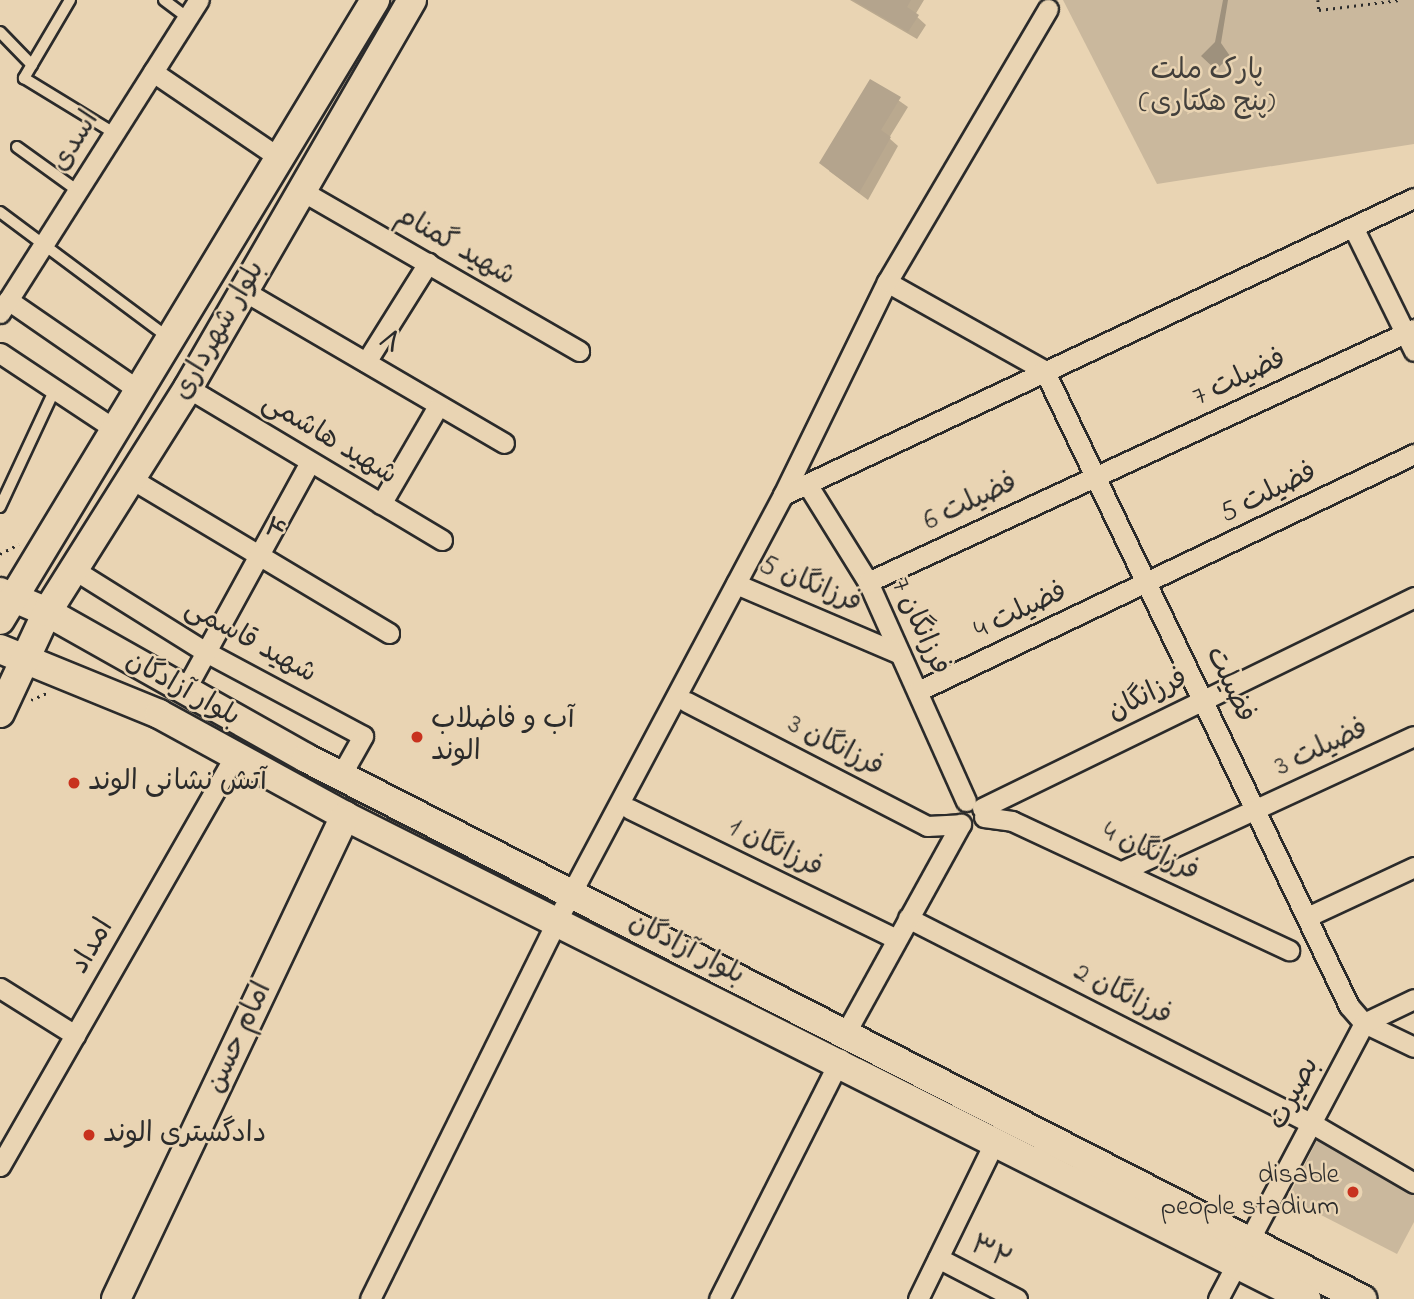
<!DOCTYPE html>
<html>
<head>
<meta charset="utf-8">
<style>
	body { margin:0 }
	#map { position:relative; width:1414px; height:1299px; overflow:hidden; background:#e9d4b3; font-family:"Indie Flower","Playpen Sans Arabic",sans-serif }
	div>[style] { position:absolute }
	.green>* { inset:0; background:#cab89d }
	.water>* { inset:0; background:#9e917d }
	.shadow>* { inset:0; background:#0003 }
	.building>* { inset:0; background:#b4a48d }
	.path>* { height:2.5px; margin-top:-1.25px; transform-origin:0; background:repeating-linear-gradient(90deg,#2b2b2b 0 2px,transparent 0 7px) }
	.roads { filter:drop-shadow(2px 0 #2b2b2b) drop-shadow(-2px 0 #2b2b2b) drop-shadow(0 2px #2b2b2b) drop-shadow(0 -2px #2b2b2b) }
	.lane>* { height:10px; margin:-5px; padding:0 5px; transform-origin:5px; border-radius:5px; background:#e9d4b3 }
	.street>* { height:19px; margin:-9.5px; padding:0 9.5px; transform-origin:9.5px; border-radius:9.5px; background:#e9d4b3 }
	.secondary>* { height:28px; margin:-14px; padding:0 14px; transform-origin:14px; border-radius:14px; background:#e9d4b3 }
	.dots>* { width:19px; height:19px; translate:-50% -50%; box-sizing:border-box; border:4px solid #e9d4b3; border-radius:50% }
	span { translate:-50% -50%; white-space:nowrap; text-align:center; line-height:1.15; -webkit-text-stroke:5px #e9d4b3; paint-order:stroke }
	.park-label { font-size:28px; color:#43403c }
	.street-label { font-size:28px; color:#2b2b2b }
	.poi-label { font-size:28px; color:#2b2b2b }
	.left { translate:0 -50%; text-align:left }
	.right { translate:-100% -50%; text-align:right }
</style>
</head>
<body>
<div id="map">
	<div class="green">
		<i style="clip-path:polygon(1063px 0,1414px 0,1414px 144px,1157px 184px)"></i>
		<i style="clip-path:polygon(1319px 1136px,1414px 1186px,1414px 1222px,1397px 1254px,1288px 1198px)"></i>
	</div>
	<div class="water">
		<i style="clip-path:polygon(1223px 0,1228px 0,1221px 43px,1230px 56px,1216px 70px,1201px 56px,1215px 42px)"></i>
	</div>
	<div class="shadow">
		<i style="clip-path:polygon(850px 0,924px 0,915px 15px,926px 25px,917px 39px)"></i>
		<i style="clip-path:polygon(871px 81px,908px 107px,889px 138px,898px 146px,868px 200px,829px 171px)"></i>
	</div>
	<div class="building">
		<i style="clip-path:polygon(853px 0,911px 0,907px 7px,919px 15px,908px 32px)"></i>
		<i style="clip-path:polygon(870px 79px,901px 97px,881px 130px,891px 137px,859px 193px,819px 163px)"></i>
	</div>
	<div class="path">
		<i style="left:1318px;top:0;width:10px;rotate:84deg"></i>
		<i style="left:1319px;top:10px;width:83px;rotate:-7deg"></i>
		<i style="left:0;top:554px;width:21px;rotate:-28deg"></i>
		<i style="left:31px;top:700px;width:17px;rotate:-24deg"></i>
	</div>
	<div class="roads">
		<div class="lane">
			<i style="left:70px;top:0;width:91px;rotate:120.5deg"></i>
			<i style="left:24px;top:78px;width:105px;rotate:31.4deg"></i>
			<i style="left:164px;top:0;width:30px;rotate:37deg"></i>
			<i style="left:0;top:32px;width:46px;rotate:45.9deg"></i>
			<i style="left:17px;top:147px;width:75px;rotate:35.8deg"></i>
			<i style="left:0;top:212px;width:209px;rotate:36.7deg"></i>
			<i style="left:0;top:507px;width:130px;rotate:-65deg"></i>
		</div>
		<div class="street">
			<i style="left:153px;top:72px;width:151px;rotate:34.2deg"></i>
			<i style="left:302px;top:191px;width:320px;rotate:30deg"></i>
			<i style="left:1353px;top:227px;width:138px;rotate:63.8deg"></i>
			<i style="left:887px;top:282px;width:180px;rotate:29.3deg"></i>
			<i style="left:1044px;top:370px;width:705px;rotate:64.38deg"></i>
			<i style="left:1349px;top:1006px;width:23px;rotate:49deg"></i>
			<i style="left:1364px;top:1023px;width:55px;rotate:25.6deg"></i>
			<i style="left:244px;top:291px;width:301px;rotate:30.3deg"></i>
			<i style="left:8px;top:300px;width:160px;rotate:34.6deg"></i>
			<i style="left:0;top:313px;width:371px;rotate:-57.6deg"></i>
			<i style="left:0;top:353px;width:139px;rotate:33.6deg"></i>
			<i style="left:366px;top:362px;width:117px;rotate:-57.9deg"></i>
			<i style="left:188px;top:388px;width:296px;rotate:30.9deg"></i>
			<i style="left:130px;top:478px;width:302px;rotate:30.9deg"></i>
			<i style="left:807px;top:484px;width:115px;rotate:58.1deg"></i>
			<i style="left:868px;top:582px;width:240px;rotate:65.9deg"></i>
			<i style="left:783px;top:495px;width:237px;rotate:-64deg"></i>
			<i style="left:887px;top:282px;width:317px;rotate:-59.5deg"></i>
			<i style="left:381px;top:504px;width:113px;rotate:-59.8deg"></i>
			<i style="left:73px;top:569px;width:157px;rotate:32deg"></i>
			<i style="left:206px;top:652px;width:178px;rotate:28.1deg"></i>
			<i style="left:363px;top:736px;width:45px;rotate:119.4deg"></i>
			<i style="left:868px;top:582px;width:602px;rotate:-24.86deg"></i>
			<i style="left:736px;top:584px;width:178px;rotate:23.1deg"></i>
			<i style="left:918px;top:691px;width:550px;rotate:-25.54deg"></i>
			<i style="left:184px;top:692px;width:262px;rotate:-61.3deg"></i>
			<i style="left:687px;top:702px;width:270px;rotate:27.3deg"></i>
			<i style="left:927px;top:826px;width:34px;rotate:-3deg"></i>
			<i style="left:982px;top:808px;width:481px;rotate:-26deg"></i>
			<i style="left:630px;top:809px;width:296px;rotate:26deg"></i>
			<i style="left:984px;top:817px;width:28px;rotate:8deg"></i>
			<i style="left:1012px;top:821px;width:306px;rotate:25deg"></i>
			<i style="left:1124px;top:870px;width:319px;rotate:-24.8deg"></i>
			<i style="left:1307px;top:917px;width:118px;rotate:-25deg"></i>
			<i style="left:908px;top:918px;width:452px;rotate:27deg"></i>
			<i style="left:1311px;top:1123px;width:119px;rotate:30.2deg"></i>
			<i style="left:0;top:988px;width:89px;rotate:32.1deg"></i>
			<i style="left:846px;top:1032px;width:238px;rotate:-61.1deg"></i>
			<i style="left:0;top:1166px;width:473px;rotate:-60.2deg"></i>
			<i style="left:938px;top:1258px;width:89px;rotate:27.4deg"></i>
			<i style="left:370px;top:1299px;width:423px;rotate:-63.7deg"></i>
			<i style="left:557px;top:920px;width:481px;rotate:-62deg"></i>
			<i style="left:783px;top:495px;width:697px;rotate:-25.21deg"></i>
			<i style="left:719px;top:1299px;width:269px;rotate:-63.2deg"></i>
			<i style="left:918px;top:1299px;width:178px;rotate:-64deg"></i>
			<i style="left:1218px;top:1299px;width:312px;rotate:-62.1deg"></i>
			<i style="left:1364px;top:1023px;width:55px;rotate:-25.6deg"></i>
		</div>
		<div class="secondary">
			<i style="left:0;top:592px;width:51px;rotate:23.1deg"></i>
			<i style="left:47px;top:612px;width:297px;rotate:29.4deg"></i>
			<i style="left:306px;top:758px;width:1187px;rotate:27.13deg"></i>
			<i style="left:0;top:620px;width:725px;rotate:-58.83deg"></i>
			<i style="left:0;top:649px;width:172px;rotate:22.2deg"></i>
			<i style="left:159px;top:714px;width:212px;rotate:28.7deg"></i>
			<i style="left:345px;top:816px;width:1076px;rotate:26.68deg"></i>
			<i style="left:0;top:713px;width:111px;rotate:-65deg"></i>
			<i style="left:47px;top:612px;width:265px;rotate:-57.8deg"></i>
			<i style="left:188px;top:388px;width:448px;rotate:-60deg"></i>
			<i style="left:116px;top:1299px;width:535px;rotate:-64.63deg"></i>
		</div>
	</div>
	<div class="dots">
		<i style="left:417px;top:737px;background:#c8321e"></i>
		<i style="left:74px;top:783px;background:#c8321e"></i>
		<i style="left:89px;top:1135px;background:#c8321e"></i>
		<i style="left:1353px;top:1192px;background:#c8321e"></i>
	</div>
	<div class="park-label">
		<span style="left:1207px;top:88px">پارک ملت<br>(پنج هکتاری)</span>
	</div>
	<div class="street-label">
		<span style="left:76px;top:142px;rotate:-58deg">اسدی</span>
		<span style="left:455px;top:247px;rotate:30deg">شهید گمنام</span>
		<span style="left:220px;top:331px;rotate:-60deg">بلوار شهرداری</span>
		<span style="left:389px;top:343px;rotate:31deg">۸</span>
		<span style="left:1240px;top:379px;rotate:-25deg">فضیلت 7</span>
		<span style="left:329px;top:440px;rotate:31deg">شهید هاشمی</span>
		<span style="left:1269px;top:494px;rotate:-26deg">فضیلت 5</span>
		<span style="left:971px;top:503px;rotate:-25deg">فضیلت 6</span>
		<span style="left:274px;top:531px;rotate:31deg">۴</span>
		<span style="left:810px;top:585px;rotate:23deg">فرزانگان 5</span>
		<span style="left:1021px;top:612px;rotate:-25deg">فضیلت 4</span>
		<span style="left:919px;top:627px;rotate:65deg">فرزانگان 7</span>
		<span style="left:250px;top:642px;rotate:29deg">شهید قاسمی</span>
		<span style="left:1229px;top:685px;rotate:65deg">فضیلت</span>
		<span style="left:182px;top:690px;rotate:29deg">بلوار آزادگان</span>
		<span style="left:1148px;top:696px;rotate:-26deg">فرزانگان</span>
		<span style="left:835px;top:747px;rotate:27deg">فرزانگان 3</span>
		<span style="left:1322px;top:749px;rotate:-25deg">فضیلت 3</span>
		<span style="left:775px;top:849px;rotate:26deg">فرزانگان 1</span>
		<span style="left:1150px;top:853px;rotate:25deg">فرزانگان 4</span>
		<span style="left:93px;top:947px;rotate:-60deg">امداد</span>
		<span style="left:686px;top:950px;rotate:27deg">بلوار آزادگان</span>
		<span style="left:1122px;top:995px;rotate:27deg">فرزانگان 2</span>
		<span style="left:240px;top:1038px;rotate:-65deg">امام حسن</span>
		<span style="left:1295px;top:1094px;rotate:-62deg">بصیرت</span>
		<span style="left:990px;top:1254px;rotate:28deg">۳۲</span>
	</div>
	<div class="poi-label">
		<span class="left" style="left:431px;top:737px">آب و فاضلاب<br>الوند</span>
		<span class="left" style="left:88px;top:783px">آتش نشانی الوند</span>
		<span class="left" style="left:103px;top:1135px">دادگستری الوند</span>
		<span class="right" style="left:1339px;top:1192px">disable<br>people stadium</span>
	</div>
</div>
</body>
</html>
